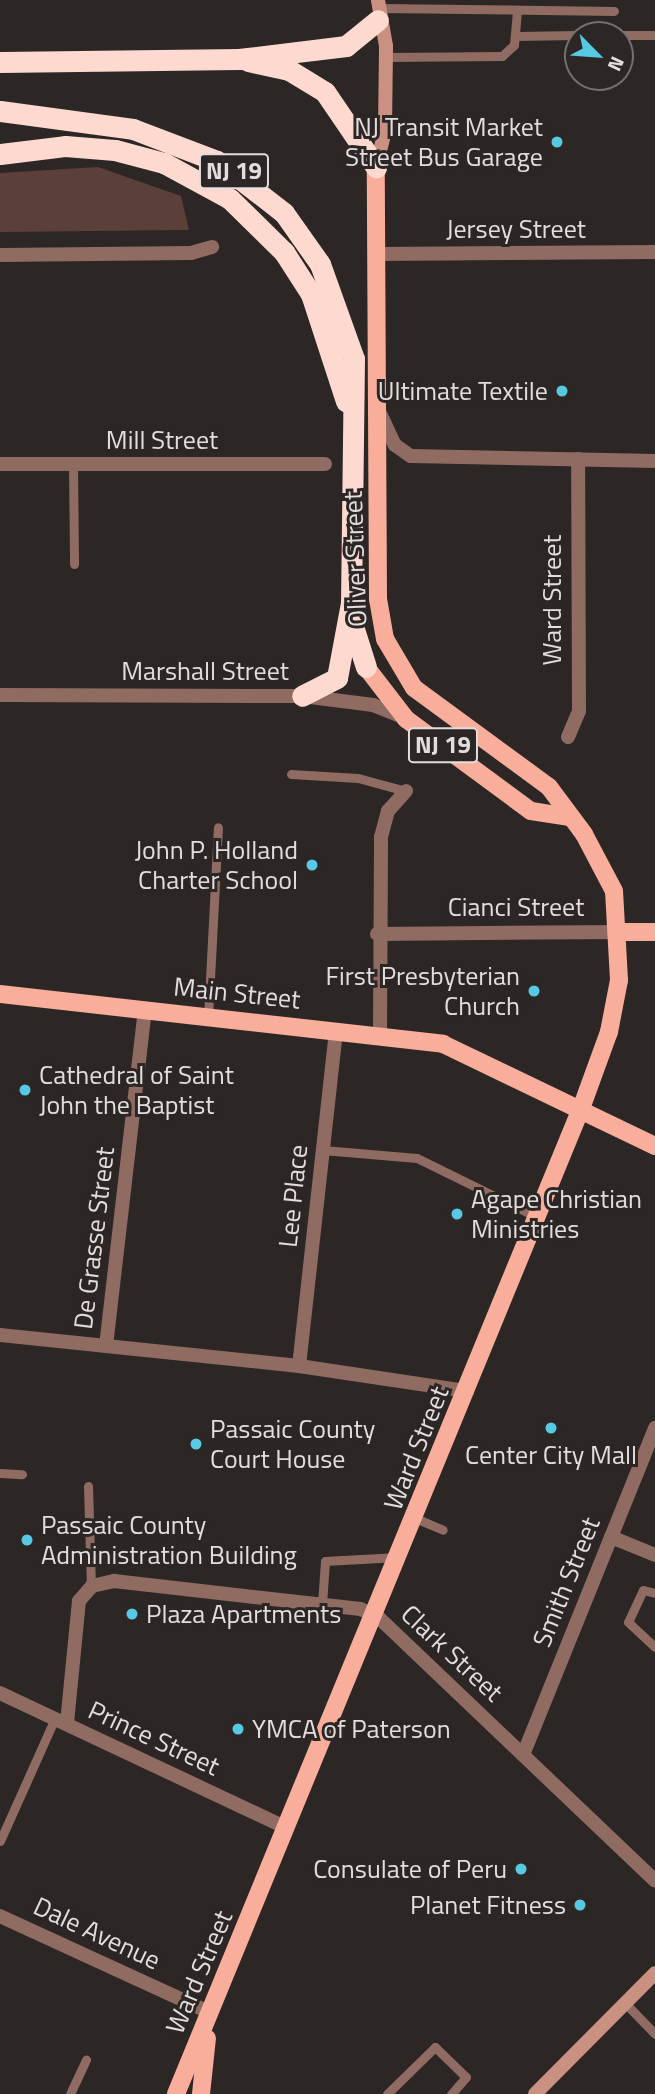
<!DOCTYPE html>
<html>
<head>
<meta charset="utf-8">
<style>
	body { margin:0 }
	#map { position:relative; width:655px; height:2094px; overflow:hidden; background:#2c2625; font-family:"Titillium Web",sans-serif }
	div>[style] { position:absolute }
	.green>* { inset:0; background:#5a4039 }
	.service>* { height:9px; margin:-4.5px; padding:0 4.5px; transform-origin:4.5px; border-radius:4.5px; background:#8f6b62 }
	.pedestrian>* { height:14px; margin:-7px; padding:0 7px; transform-origin:7px; border-radius:7px; background:#8f6b62 }
	.minor>* { height:14px; margin:-7px; padding:0 7px; transform-origin:7px; border-radius:7px; background:#8f6b62 }
	.tertiary>* { height:14px; margin:-7px; padding:0 7px; transform-origin:7px; border-radius:7px; background:#8f6b62 }
	.secondary>* { height:14px; margin:-7px; padding:0 7px; transform-origin:7px; border-radius:7px; background:#ca9182 }
	.primary>* { height:18px; margin:-9px; padding:0 9px; transform-origin:9px; border-radius:9px; background:#f8ae9b }
	.motorway>* { height:21px; margin:-10.5px; padding:0 10.5px; transform-origin:10.5px; border-radius:10.5px; background:#fdd9cf }
	.dots>* { width:19px; height:19px; translate:-50% -50%; box-sizing:border-box; border:4px solid #2c2625; border-radius:50% }
	span { translate:-50% -50%; white-space:nowrap; text-align:center; line-height:1.15; -webkit-text-stroke:6px #2c2625; paint-order:stroke }
	.shield-label span { padding:2px 5px; background:#2c2625; border:2px solid; border-radius:5px; -webkit-text-stroke-width:0 }
	.shield-label { font-size:24px; color:#e2dedd; font-weight:700 }
	.poi-label { font-size:26px; color:#e2dedd }
	.right { translate:-100% -50%; text-align:right }
	.left { translate:0 -50%; text-align:left }
	.street-label { font-size:26px; color:#e2dedd }
	.north { position:absolute; left:564px; top:21px; width:70px; height:70px; box-sizing:border-box; background:#2c2625; border:2px solid #75706f; border-radius:50%; rotate:115deg; font-size:19px; font-weight:700; line-height:28px; text-align:center; color:#e2dedd }
	.north::after { content:''; display:block; margin:auto; width:24px; height:32px; background:#57c9e2; clip-path:polygon(50% 0,100% 100%,50% 72%,0 100%) }
</style>
</head>
<body>
<div id="map">
	<div class="green">
		<i style="clip-path:polygon(98px 167px,181px 196px,189px 230px,0 232px,0 173px)"></i>
	</div>
	<div class="service">
		<i style="left:378px;top:8px;width:236px;rotate:0.7deg"></i>
		<i style="left:620px;top:35px;width:35px"></i>
		<i style="left:516px;top:36px;width:62px;rotate:-0.9deg"></i>
		<i style="left:386px;top:57px;width:116px;rotate:-0.5deg"></i>
		<i style="left:502px;top:56px;width:16px;rotate:-43deg"></i>
		<i style="left:514px;top:45px;width:35px;rotate:-85deg"></i>
		<i style="left:73px;top:464px;width:100px;rotate:89.4deg"></i>
		<i style="left:291px;top:774px;width:67px;rotate:3.4deg"></i>
		<i style="left:358px;top:778px;width:50px;rotate:15.2deg"></i>
		<i style="left:208px;top:1017px;width:190px;rotate:-87deg"></i>
		<i style="left:323px;top:1150px;width:94px;rotate:4.9deg"></i>
		<i style="left:417px;top:1158px;width:134px;rotate:26.2deg"></i>
		<i style="left:0;top:1473px;width:22px;rotate:3deg"></i>
		<i style="left:88px;top:1486px;width:101px;rotate:88.3deg"></i>
		<i style="left:415px;top:1518px;width:30px;rotate:23deg"></i>
		<i style="left:655px;top:1593px;width:12px;rotate:-166deg"></i>
		<i style="left:643px;top:1590px;width:35px;rotate:115deg"></i>
		<i style="left:628px;top:1622px;width:37px;rotate:43deg"></i>
		<i style="left:322px;top:1604px;width:43px;rotate:-86deg"></i>
		<i style="left:325px;top:1561px;width:73px;rotate:-3.1deg"></i>
		<i style="left:0;top:1841px;width:135px;rotate:-65.9deg"></i>
		<i style="left:625px;top:2003px;width:43px;rotate:45.9deg"></i>
		<i style="left:70px;top:2094px;width:38px;rotate:-65deg"></i>
		<i style="left:387px;top:2094px;width:67px;rotate:-44.4deg"></i>
		<i style="left:435px;top:2047px;width:43px;rotate:44.1deg"></i>
		<i style="left:466px;top:2077px;width:23px;rotate:131deg"></i>
	</div>
	<div class="pedestrian">
		<i style="left:106px;top:1346px;width:194px;rotate:5.9deg"></i>
	</div>
	<div class="minor">
		<i style="left:377px;top:254px;width:278px;rotate:-0.4deg"></i>
		<i style="left:0;top:255px;width:191px;rotate:-0.6deg"></i>
		<i style="left:191px;top:253px;width:22px;rotate:-16deg"></i>
		<i style="left:0;top:464px;width:325px"></i>
		<i style="left:568px;top:737px;width:28px;rotate:-67deg"></i>
		<i style="left:579px;top:711px;width:252px;rotate:-90.2deg"></i>
		<i style="left:377px;top:934px;width:243px;rotate:-0.5deg"></i>
		<i style="left:336px;top:1031px;width:337px;rotate:96.3deg"></i>
		<i style="left:299px;top:1366px;width:170px;rotate:8.5deg"></i>
		<i style="left:380px;top:1035px;width:198px;rotate:-89.7deg"></i>
		<i style="left:381px;top:837px;width:27px;rotate:-75deg"></i>
		<i style="left:388px;top:811px;width:27px;rotate:-48deg"></i>
		<i style="left:0;top:1335px;width:107px;rotate:5.9deg"></i>
		<i style="left:106px;top:1346px;width:338px;rotate:-83.4deg"></i>
		<i style="left:611px;top:1537px;width:48px;rotate:22.2deg"></i>
		<i style="left:0;top:1693px;width:317px;rotate:25.2deg"></i>
		<i style="left:67px;top:1723px;width:123px;rotate:-84.4deg"></i>
		<i style="left:79px;top:1601px;width:20px;rotate:-49deg"></i>
		<i style="left:92px;top:1586px;width:23px;rotate:-13deg"></i>
		<i style="left:114px;top:1581px;width:248px;rotate:6.5deg"></i>
		<i style="left:360px;top:1609px;width:17px;rotate:21deg"></i>
		<i style="left:376px;top:1615px;width:385px;rotate:43.6deg"></i>
		<i style="left:523px;top:1755px;width:353px;rotate:-68deg"></i>
		<i style="left:0;top:1916px;width:232px;rotate:24.7deg"></i>
	</div>
	<div class="tertiary">
		<i style="left:378px;top:409px;width:40px;rotate:65deg"></i>
		<i style="left:395px;top:445px;width:19px;rotate:35deg"></i>
		<i style="left:411px;top:456px;width:244px;rotate:1.2deg"></i>
		<i style="left:0;top:695px;width:302px;rotate:0.2deg"></i>
		<i style="left:302px;top:696px;width:72px;rotate:7.2deg"></i>
		<i style="left:373px;top:705px;width:35px;rotate:22deg"></i>
	</div>
	<div class="secondary">
		<i style="left:376px;top:167px;width:38px;rotate:-76deg"></i>
		<i style="left:385px;top:130px;width:84px;rotate:-89.3deg"></i>
		<i style="left:386px;top:46px;width:47px;rotate:-99.9deg"></i>
		<i style="left:535px;top:2094px;width:170px;rotate:-45.2deg"></i>
	</div>
	<div class="primary">
		<i style="left:366px;top:667px;width:66px;rotate:52.4deg"></i>
		<i style="left:406px;top:719px;width:155px;rotate:36.4deg"></i>
		<i style="left:531px;top:811px;width:38px;rotate:9deg"></i>
		<i style="left:620px;top:932px;width:35px"></i>
		<i style="left:0;top:994px;width:446px;rotate:6.4deg"></i>
		<i style="left:443px;top:1044px;width:235px;rotate:25.7deg"></i>
		<i style="left:176px;top:2094px;width:1068px;rotate:-67.66deg"></i>
		<i style="left:582px;top:1106px;width:79px;rotate:-70deg"></i>
		<i style="left:609px;top:1032px;width:53px;rotate:-79.1deg"></i>
		<i style="left:619px;top:980px;width:89px;rotate:-93.2deg"></i>
		<i style="left:614px;top:891px;width:64px;rotate:-117.8deg"></i>
		<i style="left:584px;top:834px;width:59px;rotate:-126.7deg"></i>
		<i style="left:549px;top:787px;width:167px;rotate:-143.7deg"></i>
		<i style="left:414px;top:688px;width:57px;rotate:-120.6deg"></i>
		<i style="left:385px;top:639px;width:41px;rotate:-99.9deg"></i>
		<i style="left:378px;top:599px;width:432px;rotate:-90.3deg"></i>
		<i style="left:201px;top:2094px;width:56px;rotate:-83.9deg"></i>
	</div>
	<div class="motorway">
		<i style="left:248px;top:61px;width:42px;rotate:12.4deg"></i>
		<i style="left:289px;top:70px;width:42px;rotate:31.4deg"></i>
		<i style="left:325px;top:92px;width:91px;rotate:55.8deg"></i>
		<i style="left:0;top:62px;width:239px;rotate:-0.7deg"></i>
		<i style="left:239px;top:59px;width:108px;rotate:-6.9deg"></i>
		<i style="left:346px;top:46px;width:41px;rotate:-39.1deg"></i>
		<i style="left:0;top:111px;width:134px;rotate:7.7deg"></i>
		<i style="left:133px;top:129px;width:90px;rotate:20.9deg"></i>
		<i style="left:217px;top:161px;width:85px;rotate:37.8deg"></i>
		<i style="left:284px;top:213px;width:62px;rotate:54.8deg"></i>
		<i style="left:320px;top:264px;width:101px;rotate:70.3deg"></i>
		<i style="left:354px;top:359px;width:244px;rotate:90.7deg"></i>
		<i style="left:351px;top:603px;width:76px;rotate:100.6deg"></i>
		<i style="left:337px;top:678px;width:39px;rotate:153deg"></i>
		<i style="left:0;top:154px;width:65px;rotate:-7deg"></i>
		<i style="left:65px;top:146px;width:50px;rotate:4.6deg"></i>
		<i style="left:115px;top:150px;width:51px;rotate:14.9deg"></i>
		<i style="left:164px;top:163px;width:75px;rotate:28.6deg"></i>
		<i style="left:230px;top:199px;width:76px;rotate:44.5deg"></i>
		<i style="left:284px;top:252px;width:50px;rotate:57.3deg"></i>
		<i style="left:311px;top:294px;width:113px;rotate:71.9deg"></i>
		<i style="left:353px;top:626px;width:43px;rotate:72.4deg"></i>
	</div>
	<div class="dots">
		<i style="left:557px;top:142px;background:#57c9e2"></i>
		<i style="left:562px;top:391px;background:#57c9e2"></i>
		<i style="left:312px;top:865px;background:#57c9e2"></i>
		<i style="left:534px;top:991px;background:#57c9e2"></i>
		<i style="left:25px;top:1090px;background:#57c9e2"></i>
		<i style="left:457px;top:1214px;background:#57c9e2"></i>
		<i style="left:551px;top:1428px;background:#57c9e2"></i>
		<i style="left:196px;top:1444px;background:#57c9e2"></i>
		<i style="left:27px;top:1540px;background:#57c9e2"></i>
		<i style="left:132px;top:1614px;background:#57c9e2"></i>
		<i style="left:238px;top:1729px;background:#57c9e2"></i>
		<i style="left:521px;top:1869px;background:#57c9e2"></i>
		<i style="left:580px;top:1905px;background:#57c9e2"></i>
	</div>
	<div class="shield-label">
		<span style="left:234px;top:171px">NJ 19</span>
		<span style="left:443px;top:745px">NJ 19</span>
	</div>
	<div class="poi-label">
		<span class="right" style="left:543px;top:142px">NJ Transit Market<br>Street Bus Garage</span>
		<span class="right" style="left:548px;top:391px">Ultimate Textile</span>
		<span class="right" style="left:298px;top:865px">John P. Holland<br>Charter School</span>
		<span class="right" style="left:520px;top:991px">First Presbyterian<br>Church</span>
		<span class="left" style="left:39px;top:1090px">Cathedral of Saint<br>John the Baptist</span>
		<span class="left" style="left:471px;top:1214px">Agape Christian<br>Ministries</span>
		<span class="left" style="left:210px;top:1444px">Passaic County<br>Court House</span>
		<span style="left:551px;top:1455px">Center City Mall</span>
		<span class="left" style="left:41px;top:1540px">Passaic County<br>Administration Building</span>
		<span class="left" style="left:146px;top:1614px">Plaza Apartments</span>
		<span class="left" style="left:252px;top:1729px">YMCA of Paterson</span>
		<span class="right" style="left:507px;top:1869px">Consulate of Peru</span>
		<span class="right" style="left:566px;top:1905px">Planet Fitness</span>
	</div>
	<div class="street-label">
		<span style="left:516px;top:229px">Jersey Street</span>
		<span style="left:162px;top:440px">Mill Street</span>
		<span style="left:355px;top:559px;rotate:-92deg">Oliver Street</span>
		<span style="left:552px;top:600px;rotate:-90deg">Ward Street</span>
		<span style="left:205px;top:671px">Marshall Street</span>
		<span style="left:516px;top:907px">Cianci Street</span>
		<span style="left:237px;top:993px;rotate:6deg">Main Street</span>
		<span style="left:293px;top:1196px;rotate:-84deg">Lee Place</span>
		<span style="left:94px;top:1238px;rotate:-83deg">De Grasse Street</span>
		<span style="left:416px;top:1448px;rotate:-68deg">Ward Street</span>
		<span style="left:566px;top:1582px;rotate:-68deg">Smith Street</span>
		<span style="left:452px;top:1653px;rotate:43deg">Clark Street</span>
		<span style="left:154px;top:1738px;rotate:25deg">Prince Street</span>
		<span style="left:97px;top:1933px;rotate:25deg">Dale Avenue</span>
		<span style="left:199px;top:1972px;rotate:-67deg">Ward Street</span>
	</div>
	<div class="north">N</div>
</div>
</body>
</html>
